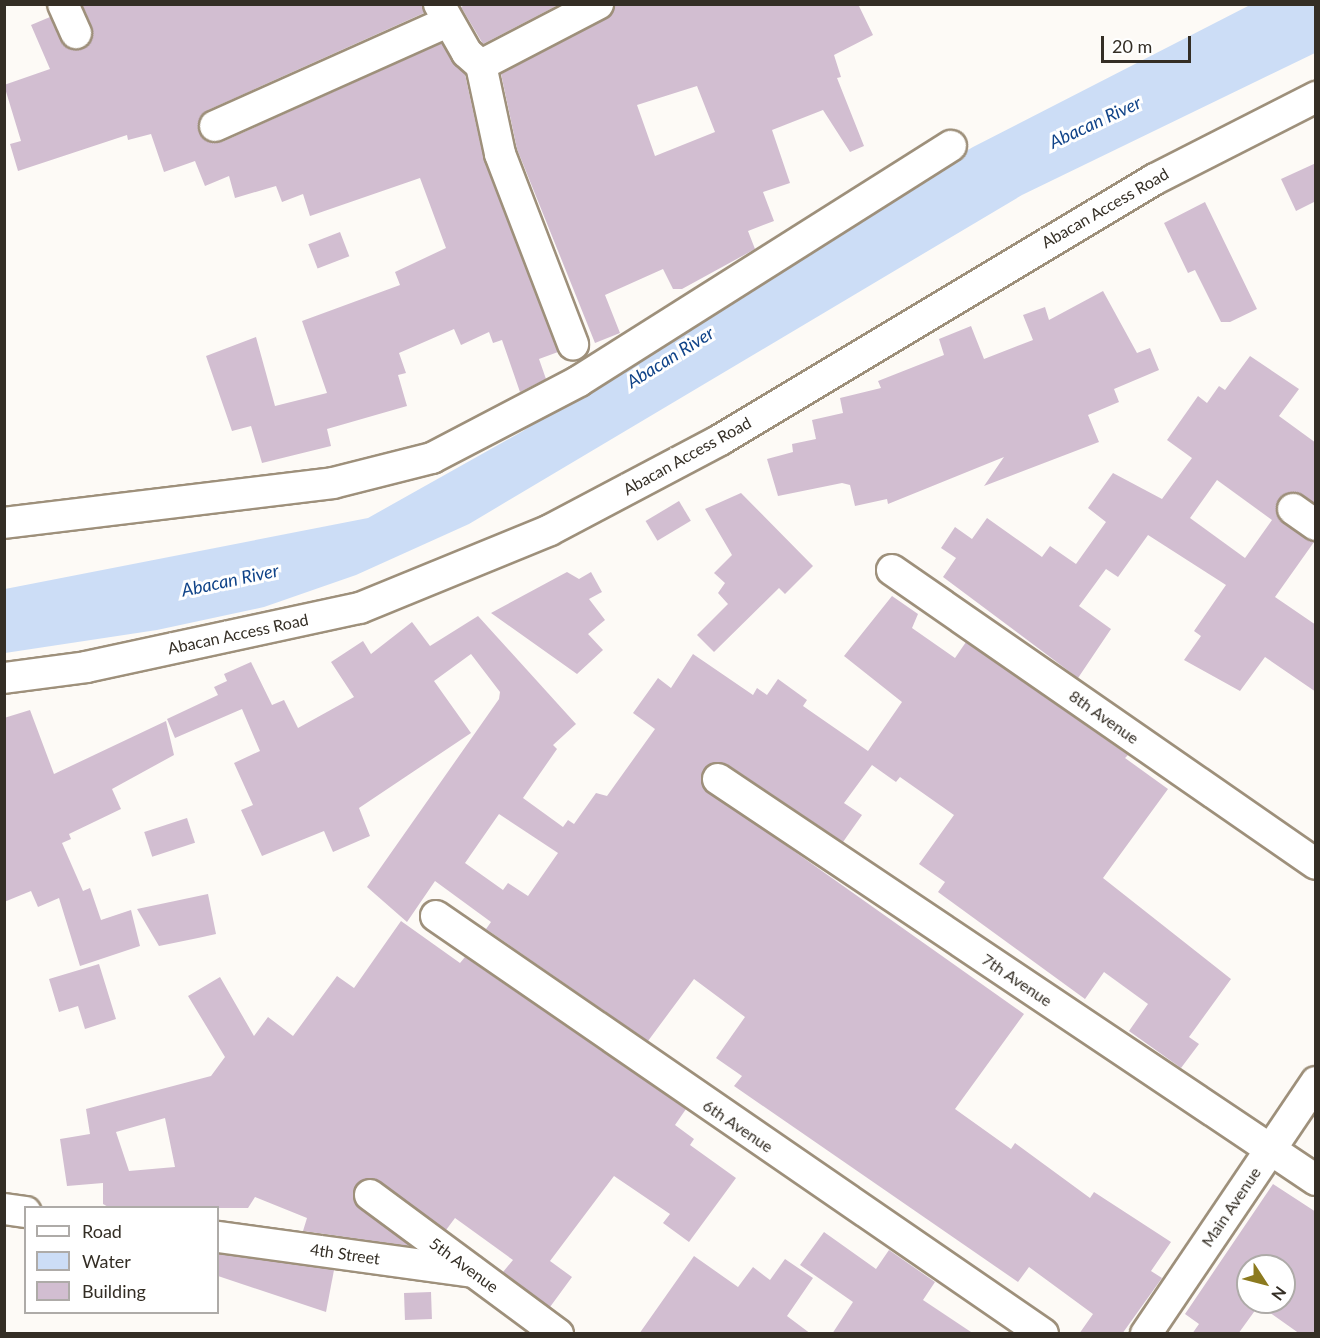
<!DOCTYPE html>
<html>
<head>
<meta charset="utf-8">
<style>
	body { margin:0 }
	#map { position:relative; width:1320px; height:1338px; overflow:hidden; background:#fdfaf6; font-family:Lato,sans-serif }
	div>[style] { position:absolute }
	.water>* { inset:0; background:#ccddf6 }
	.building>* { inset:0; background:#d2bed1; transform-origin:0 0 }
	.roads { filter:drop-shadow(2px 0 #9e907b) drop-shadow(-2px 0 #9e907b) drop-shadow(0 2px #9e907b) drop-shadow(0 -2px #9e907b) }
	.minor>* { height:30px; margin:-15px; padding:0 15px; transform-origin:15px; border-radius:15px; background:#fff }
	span { translate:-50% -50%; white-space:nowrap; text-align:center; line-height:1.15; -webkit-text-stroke:6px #fff; paint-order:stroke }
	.street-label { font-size:16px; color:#342e25 }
	.water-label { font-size:18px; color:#104388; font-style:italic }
	.frame { position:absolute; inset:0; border:6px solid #342e25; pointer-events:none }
	.legend { position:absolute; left:24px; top:1206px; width:195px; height:108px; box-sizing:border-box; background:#fff; border:2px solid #aeaba8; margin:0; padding:8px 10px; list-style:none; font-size:18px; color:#342e25 }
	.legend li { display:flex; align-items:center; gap:12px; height:30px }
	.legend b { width:30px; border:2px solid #aeaba8 }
	.north { position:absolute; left:1236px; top:1254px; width:60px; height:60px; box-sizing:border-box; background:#fff; border:2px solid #aeaba8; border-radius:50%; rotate:126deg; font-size:16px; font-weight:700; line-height:24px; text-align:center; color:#342e25 }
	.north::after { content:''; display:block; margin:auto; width:21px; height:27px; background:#8c7a1f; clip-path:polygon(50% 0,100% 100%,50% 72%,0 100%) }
	.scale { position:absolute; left:1101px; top:36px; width:90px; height:27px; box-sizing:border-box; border:3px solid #342e25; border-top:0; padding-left:8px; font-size:18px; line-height:21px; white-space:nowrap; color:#342e25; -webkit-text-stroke:4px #fff; paint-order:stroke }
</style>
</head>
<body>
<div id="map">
	<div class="water">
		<i style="clip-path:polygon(1250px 5px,1315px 5px,1315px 53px,1022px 195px,469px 524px,356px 575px,264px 607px,157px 630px,5px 653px,5px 589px,368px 518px,523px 431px,738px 285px,973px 147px)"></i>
	</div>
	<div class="building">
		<i style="clip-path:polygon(82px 4px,422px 4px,424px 13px,208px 110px,201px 116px,199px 132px,205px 140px,222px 142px,442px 43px,465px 74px,484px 160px,558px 352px,539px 359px,546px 379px,520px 392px,502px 340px,493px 343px,489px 332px,461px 345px,454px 329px,399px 353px,406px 373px,398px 375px,407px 406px,327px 429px,331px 446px,262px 463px,251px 426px,232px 431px,206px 356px,256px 337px,275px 406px,327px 393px,302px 321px,400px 285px,395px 272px,446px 248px,420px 178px,310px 216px,303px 194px,282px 202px,276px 186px,235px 198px,229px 176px,205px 186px,195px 161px,164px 172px,151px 134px,128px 140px,127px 135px,18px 171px,10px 144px,21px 141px,4px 85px,50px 69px,31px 25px,50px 17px,66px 47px,90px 44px,92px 27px)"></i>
		<i style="clip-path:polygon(467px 4px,560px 4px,483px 44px,461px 7px)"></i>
		<i style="clip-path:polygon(evenodd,615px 4px,858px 4px,873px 35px,834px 55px,841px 77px,837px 78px,864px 146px,850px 152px,823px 110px,772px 130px,790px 183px,763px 192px,774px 221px,748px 231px,755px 249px,682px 289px,673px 289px,663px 269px,605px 295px,620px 333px,595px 343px,517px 149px,501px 74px,606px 19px,615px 4px,697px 86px,715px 132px,655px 156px,637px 105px,697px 86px)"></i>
		<i style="clip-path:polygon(1316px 163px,1316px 201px,1296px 211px,1281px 179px)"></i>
		<i style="clip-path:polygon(1205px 202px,1257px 309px,1230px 322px,1221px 322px,1195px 270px,1188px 273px,1164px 223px)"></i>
		<i style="left:340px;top:232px;width:26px;height:34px;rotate:69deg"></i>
		<i style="clip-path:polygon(1103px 291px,1137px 353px,1150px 348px,1159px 370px,1114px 389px,1119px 402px,1088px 415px,1099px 442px,984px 486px,1004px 457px,888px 504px,887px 499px,855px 506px,850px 485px,842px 483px,778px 496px,767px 459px,793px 452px,792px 444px,816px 439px,812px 420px,843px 413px,840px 398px,881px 388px,878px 381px,944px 355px,939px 339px,971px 326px,984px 359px,1033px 340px,1023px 315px,1045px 307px,1049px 320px)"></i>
		<i style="clip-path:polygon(evenodd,1250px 356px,1299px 389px,1279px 416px,1316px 443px,1316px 504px,1294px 492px,1279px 499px,1276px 508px,1283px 523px,1314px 542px,1275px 597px,1316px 625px,1316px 692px,1265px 657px,1240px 691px,1184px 660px,1201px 636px,1194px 631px,1226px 585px,1148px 535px,1118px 577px,1106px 569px,1079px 606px,1111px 629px,1078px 678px,943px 577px,956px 558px,941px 548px,955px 527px,972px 539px,987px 518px,1042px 557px,1050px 546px,1076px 564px,1106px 522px,1088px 508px,1113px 473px,1162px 499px,1192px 458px,1167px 440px,1198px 396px,1207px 403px,1219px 386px,1225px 390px,1250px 356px,1217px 480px,1272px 520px,1245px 558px,1190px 518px,1217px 480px)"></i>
		<i style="clip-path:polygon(741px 493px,813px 566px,785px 594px,779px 588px,714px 652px,697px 635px,728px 604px,718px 593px,725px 583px,714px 573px,732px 555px,705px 509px)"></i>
		<i style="left:679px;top:501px;width:23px;height:39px;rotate:59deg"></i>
		<i style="clip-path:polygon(567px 572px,579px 579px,591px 572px,602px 592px,589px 599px,605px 620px,588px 634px,603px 650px,577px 674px,491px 613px)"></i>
		<i style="clip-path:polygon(evenodd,892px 596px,918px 614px,912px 628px,955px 658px,966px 642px,1128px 755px,1125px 758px,1168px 789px,1103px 878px,1231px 979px,1189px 1037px,1199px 1044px,1181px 1068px,1129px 1031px,1148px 1004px,1104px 972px,1085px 999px,938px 892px,945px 882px,919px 864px,954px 815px,900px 777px,896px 782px,872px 765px,844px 803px,862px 815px,843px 842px,727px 764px,704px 769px,702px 786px,1024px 1014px,955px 1109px,1011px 1149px,1015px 1143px,1090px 1198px,1094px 1192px,1171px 1242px,1151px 1271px,1162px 1278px,1122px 1334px,1079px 1334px,1093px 1314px,1029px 1267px,1018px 1282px,734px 1086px,742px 1076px,716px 1058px,745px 1017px,694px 979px,648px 1041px,486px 929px,491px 922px,435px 881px,407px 922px,367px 887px,499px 699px,500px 692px,471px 654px,434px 681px,471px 733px,359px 808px,370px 836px,333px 852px,324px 831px,262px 856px,241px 810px,253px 805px,234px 763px,260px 751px,242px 709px,175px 738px,167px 719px,218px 695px,214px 687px,227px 681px,224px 674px,251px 662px,272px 705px,284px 700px,298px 728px,354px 697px,331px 662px,363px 641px,371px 654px,412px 622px,430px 646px,478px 616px,576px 724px,553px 745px,557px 749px,523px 798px,563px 827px,568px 820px,574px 824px,596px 793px,607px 796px,655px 729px,633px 713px,658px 678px,671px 688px,693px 654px,753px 695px,757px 688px,767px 695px,778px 679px,807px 700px,803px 706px,868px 751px,902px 702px,844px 656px,892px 596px,499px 814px,558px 853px,528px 896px,508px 883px,503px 890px,465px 863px,499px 814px)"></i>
		<i style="clip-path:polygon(30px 710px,54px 774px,166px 721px,174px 755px,112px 789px,121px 809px,69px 834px,71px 839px,62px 843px,83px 891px,90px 888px,101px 920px,131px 910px,140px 946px,80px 966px,59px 898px,38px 907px,31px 891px,4px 902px,4px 718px)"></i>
		<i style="left:187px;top:818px;width:26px;height:45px;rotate:72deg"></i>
		<i style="clip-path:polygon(208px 894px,216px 934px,198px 938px,159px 946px,137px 909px)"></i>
		<i style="clip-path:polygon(evenodd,401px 921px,460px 963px,465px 957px,686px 1109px,675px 1125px,694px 1139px,690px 1145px,736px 1178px,689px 1242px,663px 1223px,670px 1214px,614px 1176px,550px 1261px,572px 1277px,550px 1307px,503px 1272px,513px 1260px,455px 1218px,446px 1230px,373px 1178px,356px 1185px,354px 1202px,410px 1246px,303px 1231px,307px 1218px,255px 1197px,248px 1208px,110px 1208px,103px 1204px,103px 1183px,67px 1186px,60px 1139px,90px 1134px,86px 1109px,211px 1076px,225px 1057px,188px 996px,220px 977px,254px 1036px,268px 1017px,293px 1036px,337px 976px,354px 988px,401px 921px,165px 1118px,175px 1167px,129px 1171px,116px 1132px,165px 1118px)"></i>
		<i style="clip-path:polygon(99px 964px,116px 1019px,85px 1029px,78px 1006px,59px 1012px,49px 979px)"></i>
		<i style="clip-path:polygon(evenodd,1273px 1184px,1316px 1212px,1316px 1334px,1300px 1334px,1259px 1305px,1238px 1334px,1192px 1334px,1199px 1324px,1185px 1314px,1273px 1184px,1248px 1266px,1284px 1266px,1284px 1302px,1248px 1302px,1248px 1266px)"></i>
		<i style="clip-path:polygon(824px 1232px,876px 1269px,889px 1250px,935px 1282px,923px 1300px,974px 1334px,832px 1334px,853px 1302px,800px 1265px)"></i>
		<i style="clip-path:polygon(218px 1254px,334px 1270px,326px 1312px,218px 1276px)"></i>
		<i style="clip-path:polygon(694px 1256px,738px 1287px,753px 1267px,770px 1280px,785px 1259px,813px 1278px,787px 1316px,811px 1334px,639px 1334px)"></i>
		<i style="left:431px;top:1292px;width:27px;height:27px;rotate:88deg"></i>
	</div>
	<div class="roads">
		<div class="minor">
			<i style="left:63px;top:4px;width:32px;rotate:66deg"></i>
			<i style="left:439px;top:4px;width:56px;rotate:60.3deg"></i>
			<i style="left:467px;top:53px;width:18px;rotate:41deg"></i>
			<i style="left:481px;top:65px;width:132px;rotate:-27.5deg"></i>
			<i style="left:481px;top:65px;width:91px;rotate:77.9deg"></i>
			<i style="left:500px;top:154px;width:204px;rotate:69deg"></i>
			<i style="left:215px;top:126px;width:254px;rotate:-24.1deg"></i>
			<i style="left:1293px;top:509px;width:28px;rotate:35deg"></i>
			<i style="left:4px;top:523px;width:331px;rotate:-6.9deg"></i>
			<i style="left:333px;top:483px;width:102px;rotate:-14.2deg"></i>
			<i style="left:432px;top:458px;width:166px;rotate:-27.6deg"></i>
			<i style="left:579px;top:381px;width:440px;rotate:-32.3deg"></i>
			<i style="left:892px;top:570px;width:516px;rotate:34.74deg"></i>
			<i style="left:4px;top:678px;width:83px;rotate:-7.6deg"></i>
			<i style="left:86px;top:667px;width:280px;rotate:-12.2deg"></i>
			<i style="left:360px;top:608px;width:205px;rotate:-22.3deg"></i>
			<i style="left:550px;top:530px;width:192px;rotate:-27.9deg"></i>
			<i style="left:720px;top:440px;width:507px;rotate:-30.96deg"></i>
			<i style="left:1155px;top:179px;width:181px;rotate:-27deg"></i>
			<i style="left:718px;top:779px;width:720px;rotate:33.84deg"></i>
			<i style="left:436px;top:916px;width:737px;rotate:34.55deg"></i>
			<i style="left:370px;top:1195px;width:234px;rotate:36.5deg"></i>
			<i style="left:4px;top:1209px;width:22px;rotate:8deg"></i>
			<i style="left:218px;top:1237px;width:257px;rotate:7.8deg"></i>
			<i style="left:1146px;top:1334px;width:304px;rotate:-56deg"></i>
		</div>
	</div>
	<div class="street-label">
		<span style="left:1105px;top:208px;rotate:-30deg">Abacan Access Road</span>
		<span style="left:687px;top:456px;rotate:-29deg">Abacan Access Road</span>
		<span style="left:238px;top:634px;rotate:-12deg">Abacan Access Road</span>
		<span style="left:1104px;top:717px;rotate:35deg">8th Avenue</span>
		<span style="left:1017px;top:980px;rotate:34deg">7th Avenue</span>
		<span style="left:738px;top:1126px;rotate:34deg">6th Avenue</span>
		<span style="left:1231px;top:1207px;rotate:-56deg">Main Avenue</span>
		<span style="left:345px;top:1254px;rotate:8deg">4th Street</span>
		<span style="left:464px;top:1265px;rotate:36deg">5th Avenue</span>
	</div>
	<div class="water-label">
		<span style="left:1095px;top:122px;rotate:-25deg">Abacan River</span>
		<span style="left:670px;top:357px;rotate:-32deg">Abacan River</span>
		<span style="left:230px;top:580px;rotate:-12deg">Abacan River</span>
	</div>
	<div class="frame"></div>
	<ul class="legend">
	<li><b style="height:8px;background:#fff"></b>Road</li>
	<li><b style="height:16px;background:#ccddf6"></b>Water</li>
	<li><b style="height:16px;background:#d2bed1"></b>Building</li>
	</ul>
	<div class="north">N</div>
	<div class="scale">20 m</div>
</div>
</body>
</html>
